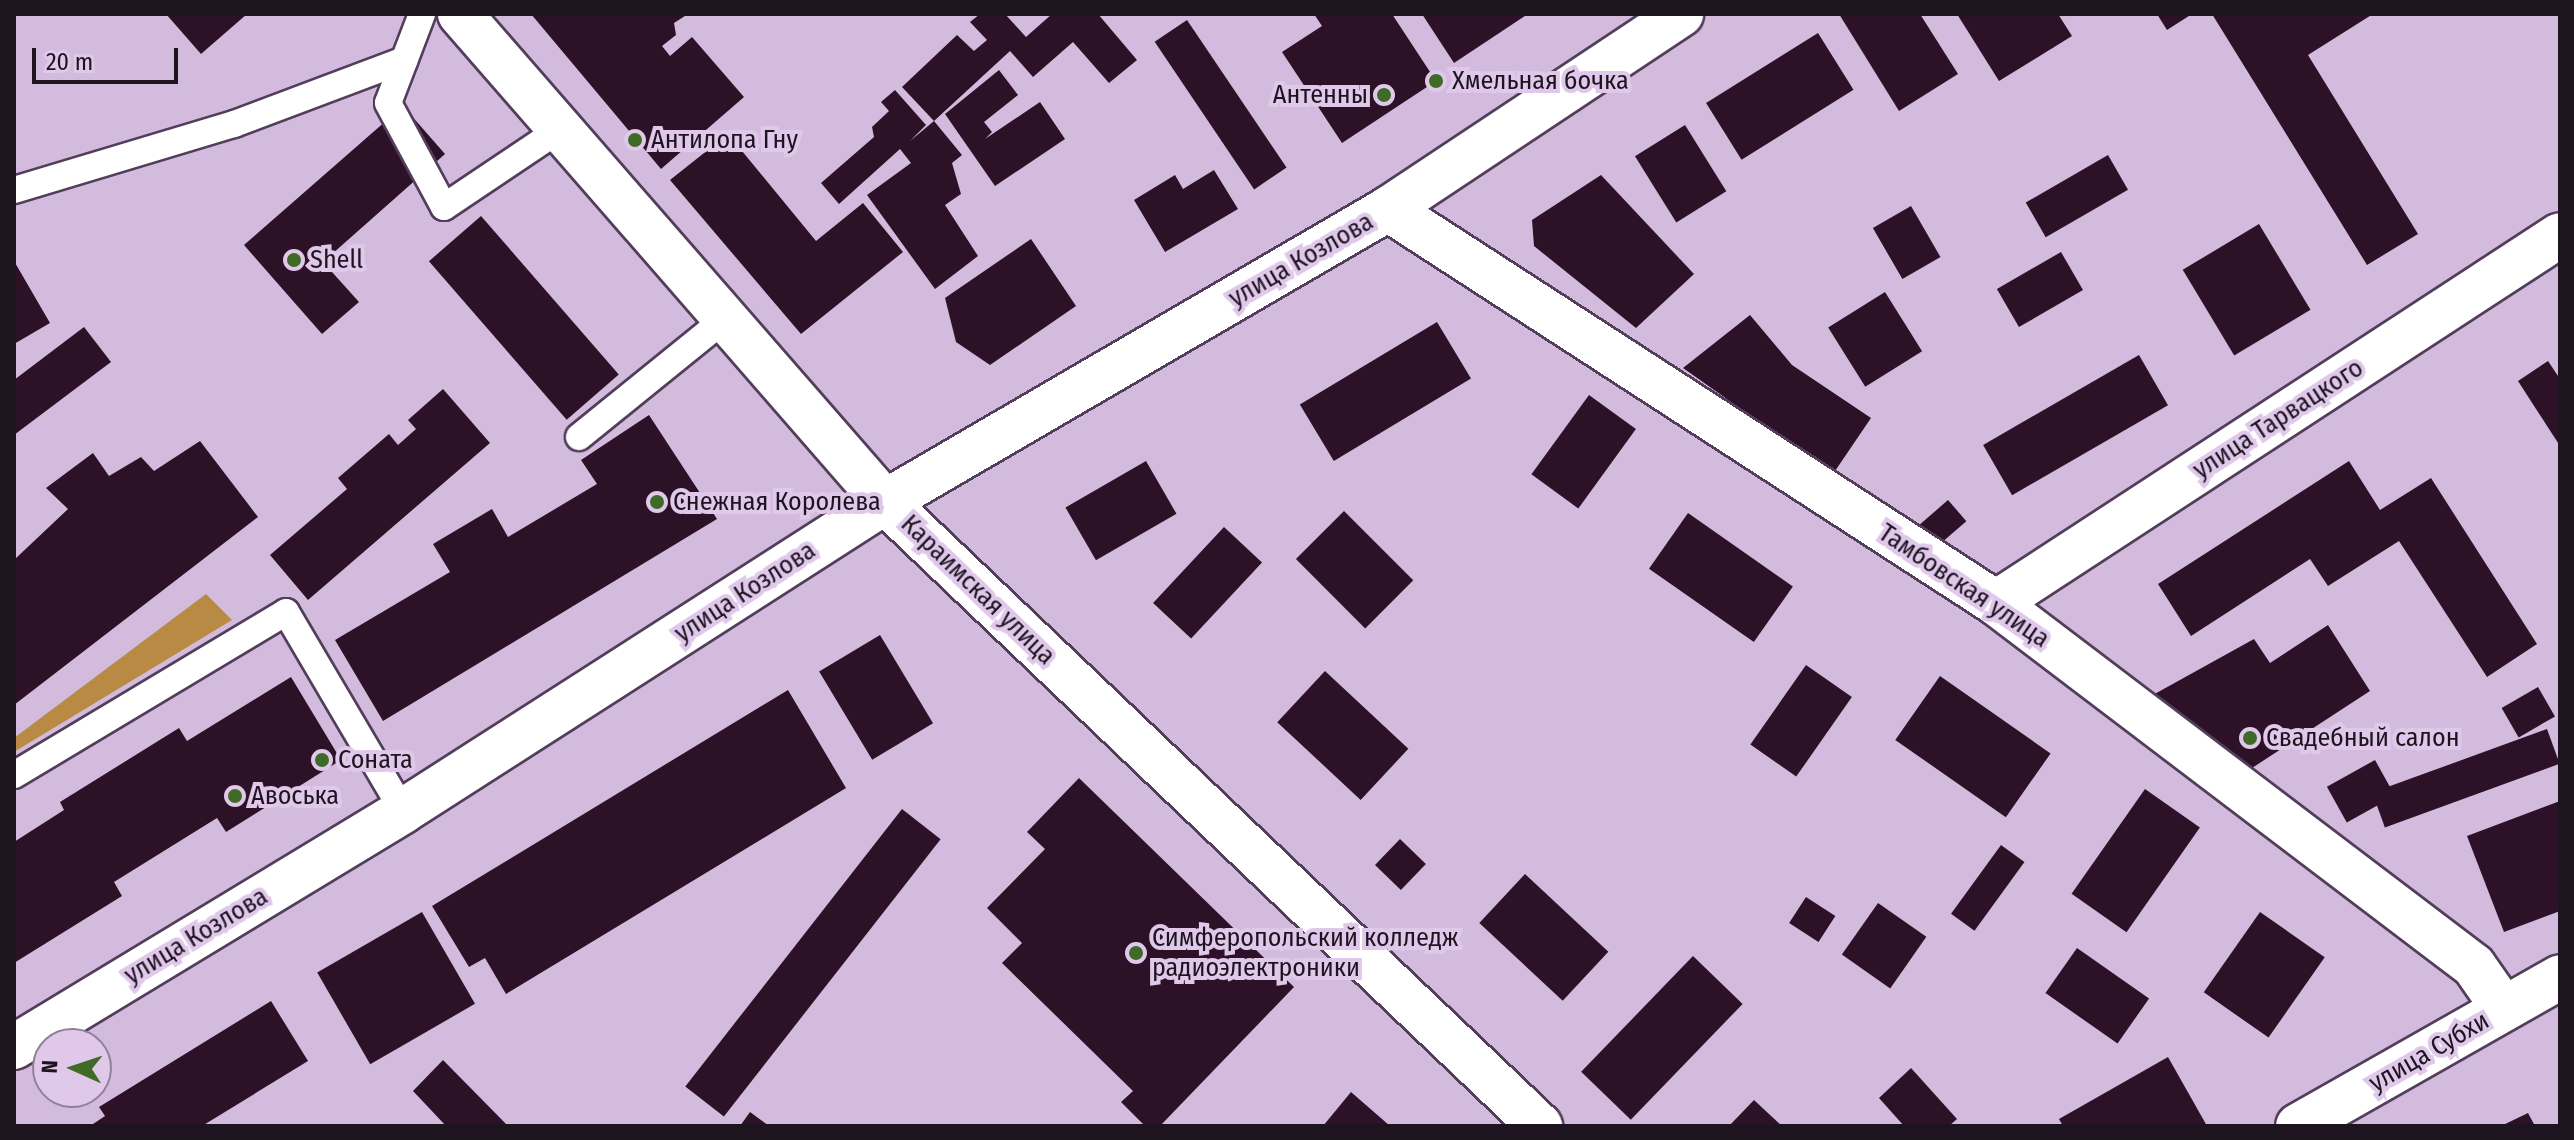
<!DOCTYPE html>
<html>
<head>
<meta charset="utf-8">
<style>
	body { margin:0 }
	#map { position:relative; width:2574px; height:1140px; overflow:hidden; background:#d3bbdd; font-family:"Fira Sans Condensed",sans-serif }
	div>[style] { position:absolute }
	.green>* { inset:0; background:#b98a43 }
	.building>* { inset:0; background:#2d1227; transform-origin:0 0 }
	.roads { filter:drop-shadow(2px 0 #523e5b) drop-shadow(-2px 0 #523e5b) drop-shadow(0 2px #523e5b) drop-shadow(0 -2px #523e5b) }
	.lane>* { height:26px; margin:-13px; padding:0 13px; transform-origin:13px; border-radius:13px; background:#fff }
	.street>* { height:44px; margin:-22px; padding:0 22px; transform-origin:22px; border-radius:22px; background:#fff }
	.secondary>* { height:44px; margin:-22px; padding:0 22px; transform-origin:22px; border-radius:22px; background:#fff }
	.dots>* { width:22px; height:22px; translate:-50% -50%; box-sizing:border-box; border:4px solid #e0c8ea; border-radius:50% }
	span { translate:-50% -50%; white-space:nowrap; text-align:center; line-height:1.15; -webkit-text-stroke:8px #e0c8ea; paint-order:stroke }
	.poi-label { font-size:26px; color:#1d1420 }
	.left { translate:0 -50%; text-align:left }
	.right { translate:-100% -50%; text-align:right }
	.street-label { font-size:26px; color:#1d1420 }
	.frame { position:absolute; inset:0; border:16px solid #1d1420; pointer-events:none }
	.north { position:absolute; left:32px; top:1028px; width:80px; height:80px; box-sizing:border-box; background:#e0c8ea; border:2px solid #928099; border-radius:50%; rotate:273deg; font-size:22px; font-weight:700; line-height:32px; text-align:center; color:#1d1420 }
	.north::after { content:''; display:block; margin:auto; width:28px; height:36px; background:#406b27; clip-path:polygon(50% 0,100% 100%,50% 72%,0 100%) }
	.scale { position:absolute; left:32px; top:48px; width:146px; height:36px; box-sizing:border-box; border:4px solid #1d1420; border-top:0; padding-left:10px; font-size:24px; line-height:28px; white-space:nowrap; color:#1d1420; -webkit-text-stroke:6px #e0c8ea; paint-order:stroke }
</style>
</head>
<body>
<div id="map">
	<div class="green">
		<i style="clip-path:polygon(206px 594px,232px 620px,14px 752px,14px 738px)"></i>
	</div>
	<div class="building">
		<i style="clip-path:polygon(166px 14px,247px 14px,201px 54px)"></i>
		<i style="clip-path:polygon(531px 14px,688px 14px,674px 23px,676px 35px,662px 46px,670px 56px,692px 37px,744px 97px,661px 169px)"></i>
		<i style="clip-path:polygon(980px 14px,1005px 14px,1026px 37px,1052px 14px,1098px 14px,1137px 60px,1109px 83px,1073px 42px,1033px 77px,1010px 51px,934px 121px,962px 155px,952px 163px,961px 194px,945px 205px,978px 256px,935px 289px,867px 195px,911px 163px,900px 149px,839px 204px,821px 183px,874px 137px,872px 127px,889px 111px,881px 102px,895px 90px,926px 125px,910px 141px,934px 121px,902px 87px,957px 35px,974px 51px,987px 40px,970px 22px)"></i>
		<i style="clip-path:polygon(1314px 14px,1392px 14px,1436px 81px,1342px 143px,1282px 52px,1322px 26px)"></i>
		<i style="clip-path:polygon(1422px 14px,1528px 14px,1454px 63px)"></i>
		<i style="clip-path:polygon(1839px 14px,1920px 14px,1958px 74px,1899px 111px)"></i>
		<i style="clip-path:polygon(1957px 14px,2058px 14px,2072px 36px,1999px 81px)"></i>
		<i style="clip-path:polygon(2157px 14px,2192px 14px,2167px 30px)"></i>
		<i style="clip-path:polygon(2212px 14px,2373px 14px,2308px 55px,2418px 234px,2367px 265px)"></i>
		<i style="left:1187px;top:20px;width:178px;height:39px;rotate:56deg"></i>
		<i style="left:1818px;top:33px;width:67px;height:132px;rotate:58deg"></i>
		<i style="clip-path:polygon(999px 70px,1018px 95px,984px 122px,992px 132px,985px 139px,1040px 102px,1065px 139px,995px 186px,945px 114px)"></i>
		<i style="clip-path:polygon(403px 106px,445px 154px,323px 262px,359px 302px,322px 334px,244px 245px)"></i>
		<i style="left:1685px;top:125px;width:78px;height:59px;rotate:58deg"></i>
		<i style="clip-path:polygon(728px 134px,816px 241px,863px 203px,903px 252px,801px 334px,670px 180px)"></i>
		<i style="left:2108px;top:155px;width:40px;height:95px;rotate:60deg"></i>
		<i style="clip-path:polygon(1214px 170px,1238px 209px,1165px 252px,1134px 200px,1175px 175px,1183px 189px)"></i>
		<i style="clip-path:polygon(1601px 175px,1694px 274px,1636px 328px,1534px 246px,1532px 220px)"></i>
		<i style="left:1911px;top:206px;width:59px;height:44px;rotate:60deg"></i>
		<i style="left:481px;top:216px;width:210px;height:69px;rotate:49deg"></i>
		<i style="left:2259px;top:224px;width:100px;height:89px;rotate:59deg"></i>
		<i style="clip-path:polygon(1031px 239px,1076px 306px,990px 365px,956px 342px,945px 298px)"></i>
		<i style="left:2061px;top:252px;width:44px;height:74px;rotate:60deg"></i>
		<i style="clip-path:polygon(14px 261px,50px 323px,14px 344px)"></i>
		<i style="left:1885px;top:292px;width:70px;height:67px;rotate:58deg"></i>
		<i style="clip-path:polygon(1750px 315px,1792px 365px,1871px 418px,1833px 474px,1683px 368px)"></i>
		<i style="left:1437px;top:322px;width:66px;height:160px;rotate:59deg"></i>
		<i style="clip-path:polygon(84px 327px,111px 362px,14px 435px,14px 380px)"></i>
		<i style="left:2139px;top:355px;width:58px;height:180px;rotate:60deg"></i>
		<i style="clip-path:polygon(2548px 361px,2560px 379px,2560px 446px,2518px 381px)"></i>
		<i style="clip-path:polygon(443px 389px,490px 443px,308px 600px,270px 555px,347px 489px,338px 478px,389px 434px,398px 445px,416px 429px,408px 420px)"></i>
		<i style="left:1589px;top:395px;width:58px;height:98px;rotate:36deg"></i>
		<i style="clip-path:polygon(649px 415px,717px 519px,383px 721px,335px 640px,450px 572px,433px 544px,492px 509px,508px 537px,597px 484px,581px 460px)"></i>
		<i style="clip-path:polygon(200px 441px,258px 517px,14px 705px,14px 560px,68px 509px,46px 488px,93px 453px,109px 476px,141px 457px,154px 471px)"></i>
		<i style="left:1146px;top:461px;width:61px;height:93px;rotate:60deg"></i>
		<i style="clip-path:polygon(2349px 461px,2380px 510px,2431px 478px,2537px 644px,2487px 677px,2399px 541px,2328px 586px,2310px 559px,2191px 636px,2158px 584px)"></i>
		<i style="left:1948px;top:500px;width:28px;height:40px;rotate:49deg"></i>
		<i style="left:1344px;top:511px;width:98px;height:68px;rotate:45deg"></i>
		<i style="left:1688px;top:513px;width:128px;height:68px;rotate:35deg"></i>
		<i style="left:1224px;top:527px;width:52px;height:104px;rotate:43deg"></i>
		<i style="clip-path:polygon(2328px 625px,2370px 691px,2249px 770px,2151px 696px,2254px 639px,2270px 663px)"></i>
		<i style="left:880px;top:635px;width:103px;height:71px;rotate:59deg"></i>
		<i style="left:1806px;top:665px;width:56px;height:97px;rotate:35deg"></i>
		<i style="left:1325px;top:671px;width:114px;height:70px;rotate:43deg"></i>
		<i style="left:1940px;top:676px;width:135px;height:78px;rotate:35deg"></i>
		<i style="clip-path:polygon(291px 677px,341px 760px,226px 832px,217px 818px,114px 882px,122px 896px,14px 963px,14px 842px,64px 810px,60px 802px,179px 728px,187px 741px)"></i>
		<i style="left:2538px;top:687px;width:34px;height:42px;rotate:60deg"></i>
		<i style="clip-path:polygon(788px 690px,846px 788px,506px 994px,485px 958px,469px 967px,432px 906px)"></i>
		<i style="left:2547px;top:729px;width:37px;height:186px;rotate:70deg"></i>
		<i style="left:2375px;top:760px;width:41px;height:55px;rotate:61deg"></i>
		<i style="clip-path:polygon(1079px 778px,1294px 987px,1160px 1126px,1145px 1126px,1121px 1102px,1133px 1091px,1002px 963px,1022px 943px,987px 908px,1045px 849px,1027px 832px)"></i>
		<i style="left:2145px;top:789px;width:67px;height:128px;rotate:35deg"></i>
		<i style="clip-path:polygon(2560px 801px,2560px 911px,2504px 932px,2467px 836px)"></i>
		<i style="left:902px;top:809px;width:49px;height:352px;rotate:38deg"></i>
		<i style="left:1400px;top:839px;width:36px;height:36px;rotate:44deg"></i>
		<i style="left:2001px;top:845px;width:29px;height:85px;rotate:36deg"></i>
		<i style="left:1525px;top:874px;width:114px;height:67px;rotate:43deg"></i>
		<i style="left:1806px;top:897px;width:35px;height:31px;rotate:33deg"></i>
		<i style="left:1878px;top:903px;width:59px;height:63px;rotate:35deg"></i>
		<i style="left:422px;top:912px;width:106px;height:121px;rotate:60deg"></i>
		<i style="left:2260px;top:912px;width:79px;height:98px;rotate:35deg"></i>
		<i style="left:2077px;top:948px;width:88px;height:55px;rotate:35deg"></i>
		<i style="left:1693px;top:956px;width:69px;height:161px;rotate:44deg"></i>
		<i style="clip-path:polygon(271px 1001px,308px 1061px,202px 1126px,90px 1126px,105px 1116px,99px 1107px)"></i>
		<i style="clip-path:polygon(2168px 1057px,2207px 1126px,2063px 1126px,2059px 1119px)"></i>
		<i style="clip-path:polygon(443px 1060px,508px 1126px,446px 1126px,413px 1091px)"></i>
		<i style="clip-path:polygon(1911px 1068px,1957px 1119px,1949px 1126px,1904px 1126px,1879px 1098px)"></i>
		<i style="clip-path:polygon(1351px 1092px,1390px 1126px,1323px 1126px)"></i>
		<i style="clip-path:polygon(1754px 1100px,1782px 1126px,1729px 1126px)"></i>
		<i style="clip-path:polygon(750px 1112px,769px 1126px,740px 1126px)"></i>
		<i style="clip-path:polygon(2528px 1113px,2535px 1126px,2501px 1126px)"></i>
	</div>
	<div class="roads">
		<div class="lane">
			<i style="left:422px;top:14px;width:95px;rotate:110.9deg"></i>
			<i style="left:388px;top:103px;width:118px;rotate:61.7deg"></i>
			<i style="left:444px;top:207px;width:140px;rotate:-33.9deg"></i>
			<i style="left:14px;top:190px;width:230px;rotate:-16.7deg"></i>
			<i style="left:234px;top:124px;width:182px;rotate:-20.6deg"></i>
			<i style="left:579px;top:437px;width:189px;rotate:-39deg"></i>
			<i style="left:14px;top:775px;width:317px;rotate:-30.9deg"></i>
			<i style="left:286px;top:612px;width:231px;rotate:59.5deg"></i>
		</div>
		<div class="street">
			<i style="left:1388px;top:209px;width:724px;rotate:32.94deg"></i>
			<i style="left:1996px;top:603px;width:600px;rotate:37.21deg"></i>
			<i style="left:2474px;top:966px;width:52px;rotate:55.1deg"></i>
			<i style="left:885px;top:502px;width:905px;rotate:43.61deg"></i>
			<i style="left:1996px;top:603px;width:673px;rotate:-33.12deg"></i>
			<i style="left:2298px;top:1126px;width:301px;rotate:-29.6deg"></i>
		</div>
		<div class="secondary">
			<i style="left:460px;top:14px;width:647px;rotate:48.95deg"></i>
			<i style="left:14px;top:1047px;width:455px;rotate:-31.2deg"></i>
			<i style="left:403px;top:811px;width:573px;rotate:-32.66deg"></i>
			<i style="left:885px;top:502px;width:582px;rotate:-30.22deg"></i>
			<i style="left:1388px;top:209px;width:352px;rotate:-33.6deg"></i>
		</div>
	</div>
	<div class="dots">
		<i style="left:1436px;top:81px;background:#406b27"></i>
		<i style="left:1384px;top:95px;background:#406b27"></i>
		<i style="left:635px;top:140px;background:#406b27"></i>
		<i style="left:294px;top:260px;background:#406b27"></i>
		<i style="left:657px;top:502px;background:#406b27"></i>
		<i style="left:2250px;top:738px;background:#406b27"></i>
		<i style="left:322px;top:760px;background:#406b27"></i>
		<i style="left:235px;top:796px;background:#406b27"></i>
		<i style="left:1136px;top:953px;background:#406b27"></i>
	</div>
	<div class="poi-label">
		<span class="left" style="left:1452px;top:81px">Хмельная бочка</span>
		<span class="right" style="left:1368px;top:95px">Антенны</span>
		<span class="left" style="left:651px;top:140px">Антилопа Гну</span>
		<span class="left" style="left:310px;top:260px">Shell</span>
		<span class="left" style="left:673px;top:502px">Снежная Королева</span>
		<span class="left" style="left:2266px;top:738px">Свадебный салон</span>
		<span class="left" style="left:338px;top:760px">Соната</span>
		<span class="left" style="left:251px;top:796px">Авоська</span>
		<span class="left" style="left:1152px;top:953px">Симферопольский колледж<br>радиоэлектроники</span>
	</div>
	<div class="street-label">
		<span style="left:1301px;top:260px;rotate:-30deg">улица Козлова</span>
		<span style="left:2278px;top:419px;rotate:-33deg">улица Тарвацкого</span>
		<span style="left:1964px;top:586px;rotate:34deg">Тамбовская улица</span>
		<span style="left:978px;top:590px;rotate:44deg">Караимская улица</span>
		<span style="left:745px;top:592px;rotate:-33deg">улица Козлова</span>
		<span style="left:196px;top:936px;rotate:-31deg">улица Козлова</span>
		<span style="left:2429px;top:1052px;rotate:-30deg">улица Субхи</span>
	</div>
	<div class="frame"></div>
	<div class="north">N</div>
	<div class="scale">20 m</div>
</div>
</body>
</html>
